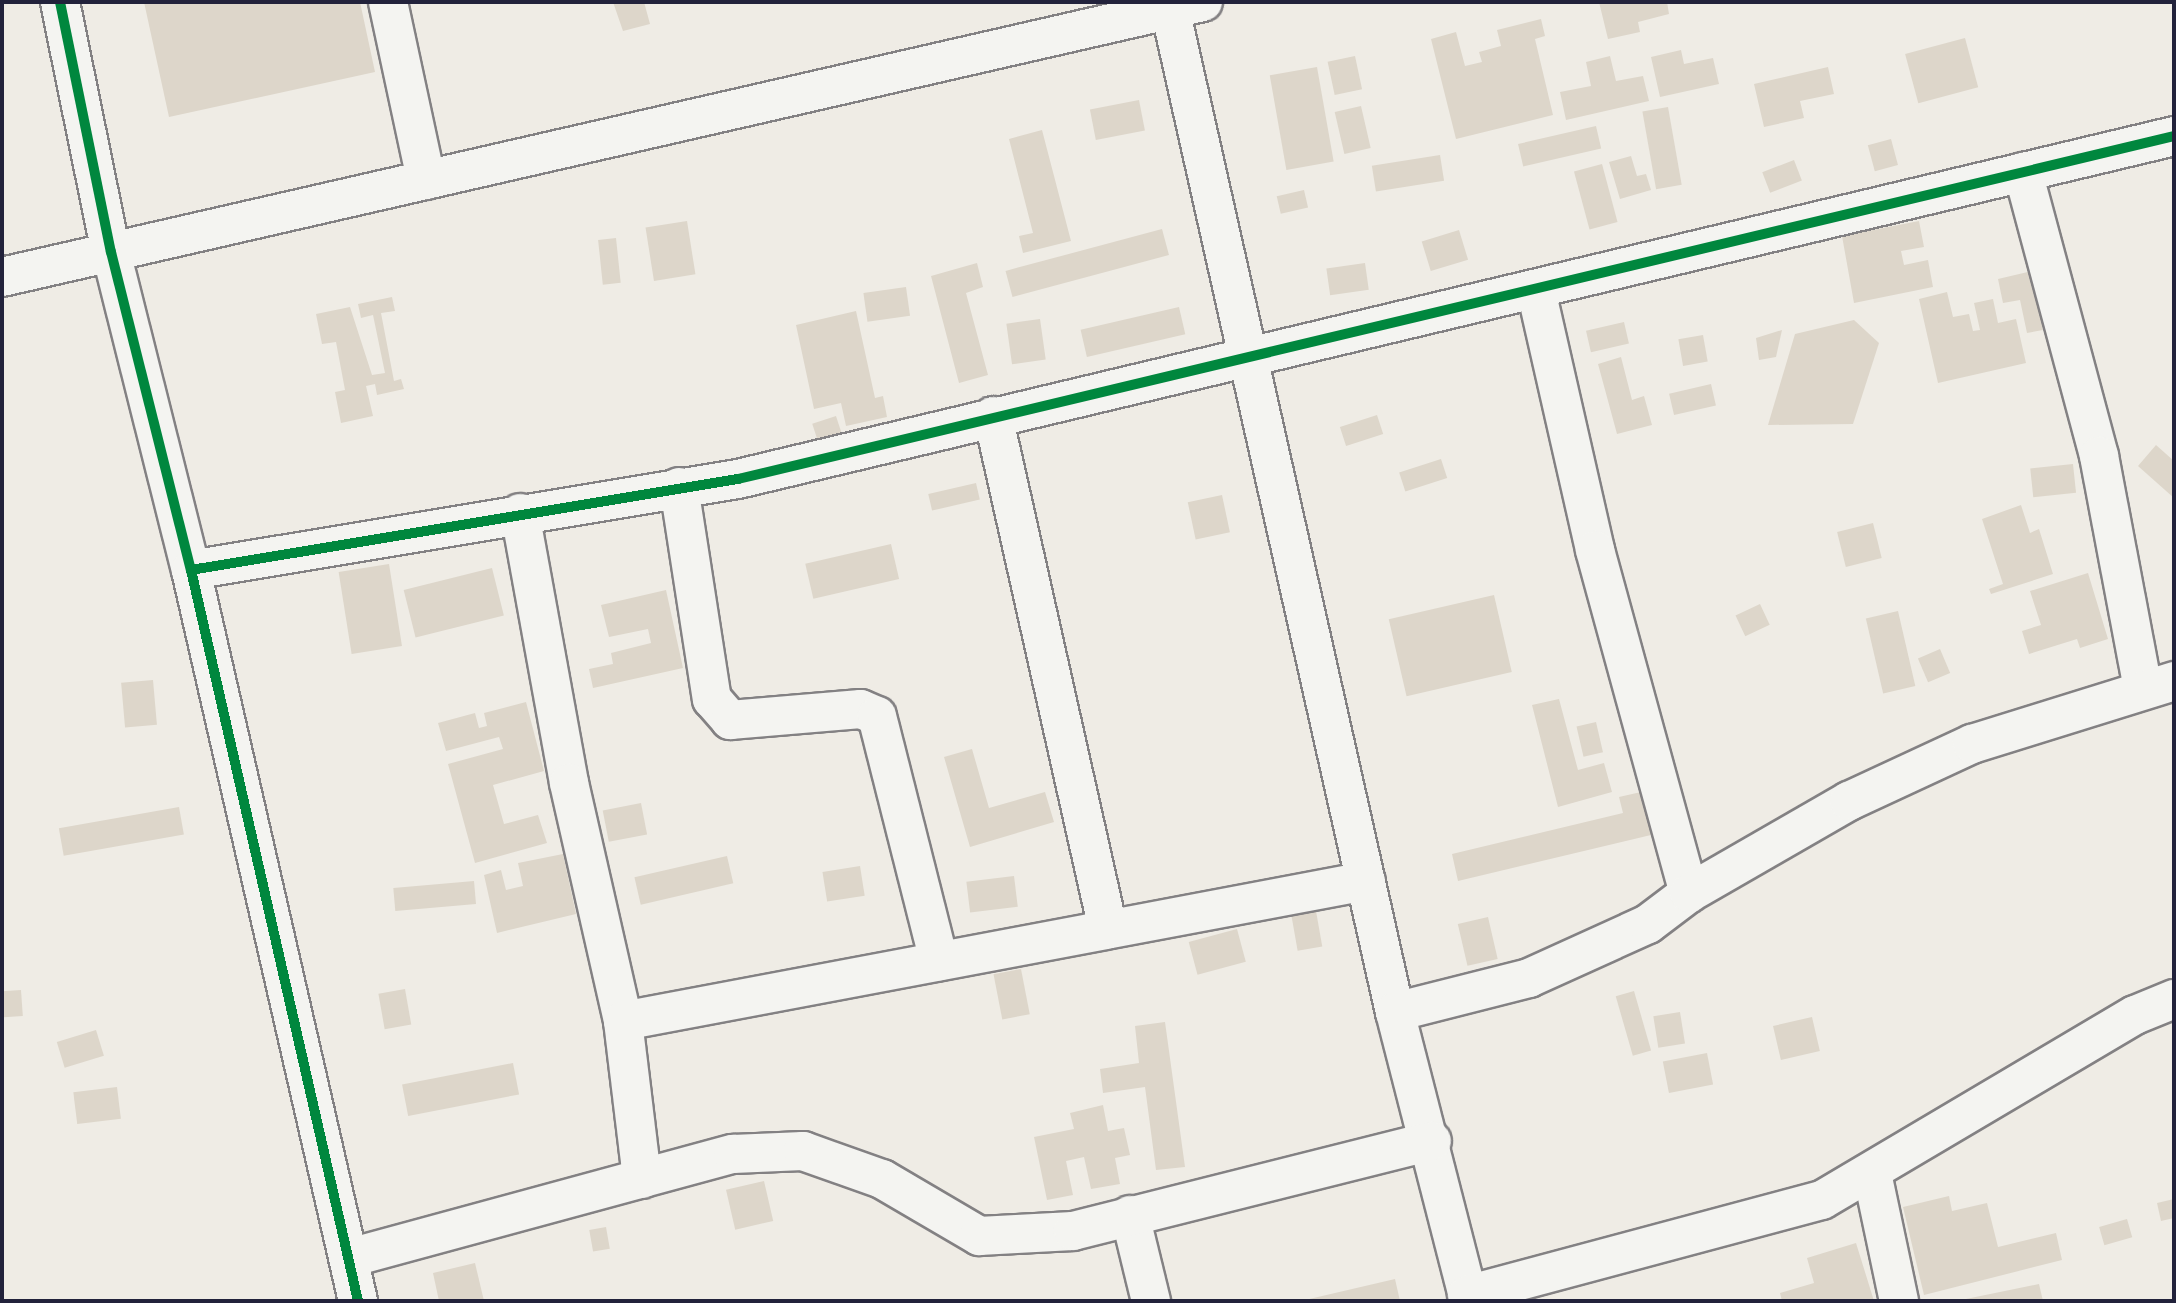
<!DOCTYPE html>
<html>
<head>
<meta charset="utf-8">
<style>
	body { margin:0 }
	#map { position:relative; width:2176px; height:1303px; overflow:hidden; background:#efece5; font-family:Dekko,sans-serif }
	div>[style] { position:absolute }
	.building>* { inset:0; background:#ddd6ca; transform-origin:0 0 }
	.roads { filter:drop-shadow(2px 0 #838183) drop-shadow(-2px 0 #838183) drop-shadow(0 2px #838183) drop-shadow(0 -2px #838183) }
	.minor>* { height:38px; margin:-19px; padding:0 19px; transform-origin:19px; border-radius:19px; background:#f4f4f1 }
	.tertiary>* { height:38px; margin:-19px; padding:0 19px; transform-origin:19px; border-radius:19px; background:#f4f4f1 }
	.cycleway>* { height:10px; margin:-5px; padding:0 5px; transform-origin:5px; border-radius:5px; background:#00873e }
	span { translate:-50% -50%; white-space:nowrap; text-align:center; line-height:1.15; -webkit-text-stroke:5px #f6f6f2; paint-order:stroke }
	.frame { position:absolute; inset:0; border:4px solid #22223b; pointer-events:none }
</style>
</head>
<body>
<div id="map">
	<div class="building">
		<i style="clip-path:polygon(144px 2px,360px 2px,375px 72px,169px 117px)"></i>
		<i style="clip-path:polygon(613px 2px,644px 2px,650px 24px,623px 31px)"></i>
		<i style="clip-path:polygon(1599px 2px,1667px 2px,1669px 14px,1638px 22px,1640px 32px,1608px 39px)"></i>
		<i style="clip-path:polygon(1541px 19px,1545px 36px,1535px 39px,1553px 115px,1456px 139px,1431px 39px,1456px 32px,1465px 66px,1482px 62px,1479px 52px,1501px 46px,1497px 30px)"></i>
		<i style="left:1965px;top:38px;width:51px;height:62px;rotate:75deg"></i>
		<i style="clip-path:polygon(1681px 50px,1684px 64px,1713px 58px,1719px 84px,1660px 97px,1651px 57px)"></i>
		<i style="left:1355px;top:56px;width:34px;height:28px;rotate:78deg"></i>
		<i style="clip-path:polygon(1610px 56px,1616px 81px,1643px 76px,1649px 101px,1566px 120px,1560px 92px,1591px 86px,1586px 62px)"></i>
		<i style="left:1317px;top:67px;width:96px;height:48px;rotate:80deg"></i>
		<i style="clip-path:polygon(1828px 67px,1834px 94px,1800px 101px,1804px 118px,1764px 127px,1754px 84px)"></i>
		<i style="left:1139px;top:100px;width:31px;height:50px;rotate:79deg"></i>
		<i style="left:1361px;top:106px;width:43px;height:27px;rotate:77deg"></i>
		<i style="left:1668px;top:107px;width:79px;height:26px;rotate:80deg"></i>
		<i style="left:1596px;top:126px;width:23px;height:80px;rotate:77deg"></i>
		<i style="clip-path:polygon(1042px 130px,1071px 241px,1023px 253px,1019px 236px,1033px 233px,1009px 139px)"></i>
		<i style="left:1891px;top:139px;width:27px;height:24px;rotate:75deg"></i>
		<i style="left:1440px;top:155px;width:26px;height:69px;rotate:81deg"></i>
		<i style="clip-path:polygon(1631px 156px,1637px 176px,1646px 174px,1651px 190px,1620px 199px,1609px 162px)"></i>
		<i style="left:1794px;top:160px;width:22px;height:34px;rotate:69deg"></i>
		<i style="left:1602px;top:164px;width:60px;height:29px;rotate:75deg"></i>
		<i style="left:1304px;top:190px;width:18px;height:28px;rotate:77deg"></i>
		<i style="left:687px;top:221px;width:54px;height:42px;rotate:81deg"></i>
		<i style="clip-path:polygon(1919px 221px,1924px 247px,1901px 251px,1904px 265px,1928px 260px,1933px 287px,1854px 303px,1842px 236px)"></i>
		<i style="left:1162px;top:229px;width:27px;height:162px;rotate:75deg"></i>
		<i style="left:1459px;top:230px;width:31px;height:39px;rotate:73deg"></i>
		<i style="left:616px;top:238px;width:45px;height:18px;rotate:84deg"></i>
		<i style="clip-path:polygon(977px 263px,983px 287px,966px 293px,988px 375px,959px 383px,931px 276px)"></i>
		<i style="left:1365px;top:263px;width:27px;height:39px;rotate:82deg"></i>
		<i style="clip-path:polygon(2032px 271px,2043px 330px,2027px 333px,2020px 300px,2003px 303px,1998px 279px)"></i>
		<i style="left:906px;top:287px;width:29px;height:43px;rotate:82deg"></i>
		<i style="clip-path:polygon(1947px 292px,1953px 317px,1969px 314px,1973px 331px,1980px 330px,1974px 303px,1993px 299px,1998px 323px,2016px 319px,2026px 363px,1938px 383px,1919px 299px)"></i>
		<i style="clip-path:polygon(392px 297px,395px 311px,381px 313px,394px 381px,401px 379px,404px 389px,377px 395px,375px 384px,366px 386px,373px 416px,341px 423px,335px 392px,345px 390px,336px 342px,322px 344px,316px 314px,350px 307px,372px 375px,385px 373px,373px 315px,361px 318px,358px 304px)"></i>
		<i style="left:1179px;top:307px;width:28px;height:101px;rotate:77deg"></i>
		<i style="clip-path:polygon(856px 311px,875px 398px,883px 396px,887px 417px,846px 426px,841px 403px,814px 409px,796px 325px)"></i>
		<i style="left:1040px;top:319px;width:41px;height:34px;rotate:82deg"></i>
		<i style="clip-path:polygon(1854px 320px,1879px 343px,1853px 424px,1768px 425px,1795px 334px)"></i>
		<i style="left:1624px;top:322px;width:22px;height:39px;rotate:77deg"></i>
		<i style="clip-path:polygon(1782px 330px,1776px 357px,1759px 360px,1756px 338px)"></i>
		<i style="left:1703px;top:335px;width:27px;height:25px;rotate:80deg"></i>
		<i style="clip-path:polygon(1621px 357px,1632px 400px,1644px 396px,1652px 425px,1617px 434px,1598px 364px)"></i>
		<i style="left:1711px;top:384px;width:22px;height:43px;rotate:77deg"></i>
		<i style="left:1377px;top:415px;width:20px;height:39px;rotate:72deg"></i>
		<i style="left:836px;top:416px;width:19px;height:25px;rotate:72deg"></i>
		<i style="clip-path:polygon(2156px 445px,2174px 461px,2174px 498px,2138px 466px)"></i>
		<i style="left:1441px;top:459px;width:20px;height:44px;rotate:72deg"></i>
		<i style="left:2073px;top:464px;width:29px;height:43px;rotate:84deg"></i>
		<i style="left:976px;top:483px;width:17px;height:49px;rotate:77deg"></i>
		<i style="left:1222px;top:495px;width:38px;height:35px;rotate:78deg"></i>
		<i style="clip-path:polygon(2021px 505px,2030px 533px,2039px 529px,2053px 574px,1991px 594px,1989px 589px,2003px 584px,1982px 519px)"></i>
		<i style="left:1873px;top:523px;width:36px;height:37px;rotate:76deg"></i>
		<i style="left:891px;top:544px;width:36px;height:88px;rotate:77deg"></i>
		<i style="left:389px;top:564px;width:83px;height:51px;rotate:81deg"></i>
		<i style="left:492px;top:568px;width:49px;height:91px;rotate:76deg"></i>
		<i style="clip-path:polygon(2088px 573px,2108px 639px,2080px 648px,2077px 639px,2029px 654px,2022px 631px,2041px 625px,2030px 591px)"></i>
		<i style="clip-path:polygon(666px 590px,683px 668px,593px 688px,589px 669px,613px 664px,611px 653px,651px 643px,648px 629px,609px 637px,601px 605px)"></i>
		<i style="left:1494px;top:595px;width:79px;height:108px;rotate:77deg"></i>
		<i style="left:1760px;top:604px;width:23px;height:27px;rotate:65deg"></i>
		<i style="left:1898px;top:611px;width:77px;height:33px;rotate:77deg"></i>
		<i style="left:1940px;top:649px;width:26px;height:24px;rotate:67deg"></i>
		<i style="left:153px;top:680px;width:45px;height:32px;rotate:85deg"></i>
		<i style="clip-path:polygon(1559px 699px,1578px 770px,1604px 763px,1612px 792px,1558px 807px,1532px 705px)"></i>
		<i style="clip-path:polygon(526px 702px,544px 771px,493px 785px,504px 824px,538px 815px,547px 843px,475px 863px,448px 764px,503px 749px,499px 737px,446px 751px,438px 723px,475px 713px,479px 728px,487px 726px,484px 713px)"></i>
		<i style="left:1596px;top:722px;width:31px;height:20px;rotate:77deg"></i>
		<i style="clip-path:polygon(972px 749px,989px 808px,1045px 792px,1054px 822px,970px 847px,944px 757px)"></i>
		<i style="clip-path:polygon(1641px 792px,1651px 835px,1458px 881px,1452px 854px,1623px 813px,1619px 797px)"></i>
		<i style="left:641px;top:803px;width:32px;height:39px;rotate:79deg"></i>
		<i style="left:179px;top:807px;width:28px;height:122px;rotate:80deg"></i>
		<i style="clip-path:polygon(563px 854px,576px 914px,497px 933px,484px 875px,501px 870px,506px 890px,523px 886px,518px 863px)"></i>
		<i style="left:727px;top:856px;width:28px;height:95px;rotate:77deg"></i>
		<i style="left:860px;top:866px;width:30px;height:38px;rotate:81deg"></i>
		<i style="left:1014px;top:876px;width:31px;height:48px;rotate:83deg"></i>
		<i style="left:474px;top:881px;width:23px;height:81px;rotate:85deg"></i>
		<i style="left:1316px;top:911px;width:36px;height:25px;rotate:80deg"></i>
		<i style="left:1488px;top:917px;width:43px;height:31px;rotate:77deg"></i>
		<i style="left:1237px;top:929px;width:34px;height:50px;rotate:75deg"></i>
		<i style="left:1021px;top:969px;width:46px;height:28px;rotate:79deg"></i>
		<i style="left:405px;top:989px;width:36px;height:27px;rotate:80deg"></i>
		<i style="left:21px;top:990px;width:26px;height:19px;rotate:86deg"></i>
		<i style="left:1634px;top:991px;width:62px;height:19px;rotate:74deg"></i>
		<i style="left:1680px;top:1012px;width:32px;height:27px;rotate:81deg"></i>
		<i style="left:1812px;top:1017px;width:35px;height:40px;rotate:77deg"></i>
		<i style="clip-path:polygon(1165px 1022px,1185px 1167px,1156px 1170px,1145px 1087px,1103px 1093px,1100px 1069px,1139px 1063px,1135px 1026px)"></i>
		<i style="left:96px;top:1030px;width:27px;height:41px;rotate:73deg"></i>
		<i style="left:1707px;top:1053px;width:32px;height:45px;rotate:79deg"></i>
		<i style="left:513px;top:1063px;width:32px;height:113px;rotate:79deg"></i>
		<i style="left:117px;top:1087px;width:32px;height:44px;rotate:83deg"></i>
		<i style="clip-path:polygon(1103px 1105px,1108px 1131px,1124px 1128px,1130px 1155px,1115px 1158px,1120px 1184px,1091px 1189px,1084px 1157px,1066px 1161px,1073px 1195px,1047px 1200px,1034px 1137px,1074px 1129px,1070px 1113px)"></i>
		<i style="left:764px;top:1181px;width:41px;height:39px;rotate:77deg"></i>
		<i style="clip-path:polygon(1949px 1196px,1952px 1211px,1987px 1203px,1998px 1247px,2056px 1233px,2062px 1260px,1924px 1295px,1903px 1207px)"></i>
		<i style="clip-path:polygon(2174px 1199px,2174px 1218px,2161px 1221px,2157px 1203px)"></i>
		<i style="left:2127px;top:1219px;width:19px;height:29px;rotate:74deg"></i>
		<i style="left:606px;top:1227px;width:22px;height:17px;rotate:80deg"></i>
		<i style="clip-path:polygon(1856px 1243px,1874px 1301px,1782px 1301px,1780px 1293px,1814px 1283px,1807px 1258px)"></i>
		<i style="clip-path:polygon(475px 1263px,484px 1301px,439px 1301px,433px 1273px)"></i>
		<i style="clip-path:polygon(1395px 1279px,1400px 1301px,1305px 1301px,1305px 1300px)"></i>
		<i style="clip-path:polygon(2039px 1284px,2043px 1301px,1961px 1301px,1961px 1300px)"></i>
	</div>
	<div class="roads">
		<div class="minor">
			<i style="left:60px;top:2px;width:255px;rotate:78.5deg"></i>
			<i style="left:111px;top:252px;width:328px;rotate:75.9deg"></i>
			<i style="left:191px;top:570px;width:750px;rotate:77.13deg"></i>
			<i style="left:388px;top:2px;width:182px;rotate:77.9deg"></i>
			<i style="left:1170px;top:9px;width:1028px;rotate:77.36deg"></i>
			<i style="left:1395px;top:1012px;width:298px;rotate:75.6deg"></i>
			<i style="left:2023px;top:172px;width:294px;rotate:75deg"></i>
			<i style="left:2099px;top:456px;width:237px;rotate:79.3deg"></i>
			<i style="left:1536px;top:290px;width:267px;rotate:77.2deg"></i>
			<i style="left:1595px;top:550px;width:356px;rotate:74.7deg"></i>
			<i style="left:993px;top:416px;width:526px;rotate:77.36deg"></i>
			<i style="left:679px;top:487px;width:215px;rotate:81.2deg"></i>
			<i style="left:712px;top:699px;width:28px;rotate:49deg"></i>
			<i style="left:730px;top:720px;width:131px;rotate:-4.8deg"></i>
			<i style="left:861px;top:709px;width:17px;rotate:24deg"></i>
			<i style="left:877px;top:716px;width:253px;rotate:75.8deg"></i>
			<i style="left:520px;top:513px;width:274px;rotate:79.7deg"></i>
			<i style="left:569px;top:783px;width:244px;rotate:77.2deg"></i>
			<i style="left:623px;top:1021px;width:159px;rotate:83.1deg"></i>
			<i style="left:191px;top:570px;width:555px;rotate:-9.45deg"></i>
			<i style="left:738px;top:479px;width:1476px;rotate:-13.43deg"></i>
			<i style="left:1395px;top:1012px;width:138px;rotate:-14.2deg"></i>
			<i style="left:1529px;top:978px;width:131px;rotate:-24.4deg"></i>
			<i style="left:1648px;top:924px;width:51px;rotate:-37.1deg"></i>
			<i style="left:1689px;top:893px;width:185px;rotate:-29.9deg"></i>
			<i style="left:1849px;top:801px;width:136px;rotate:-24.9deg"></i>
			<i style="left:1972px;top:744px;width:212px;rotate:-17.3deg"></i>
			<i style="left:623px;top:1021px;width:756px;rotate:-10.67deg"></i>
			<i style="left:1872px;top:1173px;width:131px;rotate:78.1deg"></i>
			<i style="left:1130px;top:1215px;width:89px;rotate:76.3deg"></i>
			<i style="left:349px;top:1258px;width:398px;rotate:-15.2deg"></i>
			<i style="left:733px;top:1154px;width:70px;rotate:-2.5deg"></i>
			<i style="left:803px;top:1151px;width:84px;rotate:19.5deg"></i>
			<i style="left:882px;top:1179px;width:113px;rotate:30.4deg"></i>
			<i style="left:979px;top:1236px;width:94px;rotate:-3deg"></i>
			<i style="left:1073px;top:1231px;width:370px;rotate:-14.1deg"></i>
			<i style="left:1467px;top:1295px;width:367px;rotate:-15deg"></i>
			<i style="left:1822px;top:1200px;width:364px;rotate:-30.6deg"></i>
			<i style="left:2135px;top:1015px;width:42px;rotate:-22.3deg"></i>
		</div>
		<div class="tertiary">
			<i style="left:2px;top:277px;width:1232px;rotate:-12.9deg"></i>
		</div>
	</div>
	<div class="cycleway">
		<i style="left:60px;top:2px;width:255px;rotate:78.5deg"></i>
		<i style="left:111px;top:252px;width:328px;rotate:75.9deg"></i>
		<i style="left:191px;top:570px;width:750px;rotate:77.13deg"></i>
		<i style="left:191px;top:570px;width:555px;rotate:-9.45deg"></i>
		<i style="left:738px;top:479px;width:1476px;rotate:-13.43deg"></i>
	</div>
	<div class="frame"></div>
</div>
</body>
</html>
